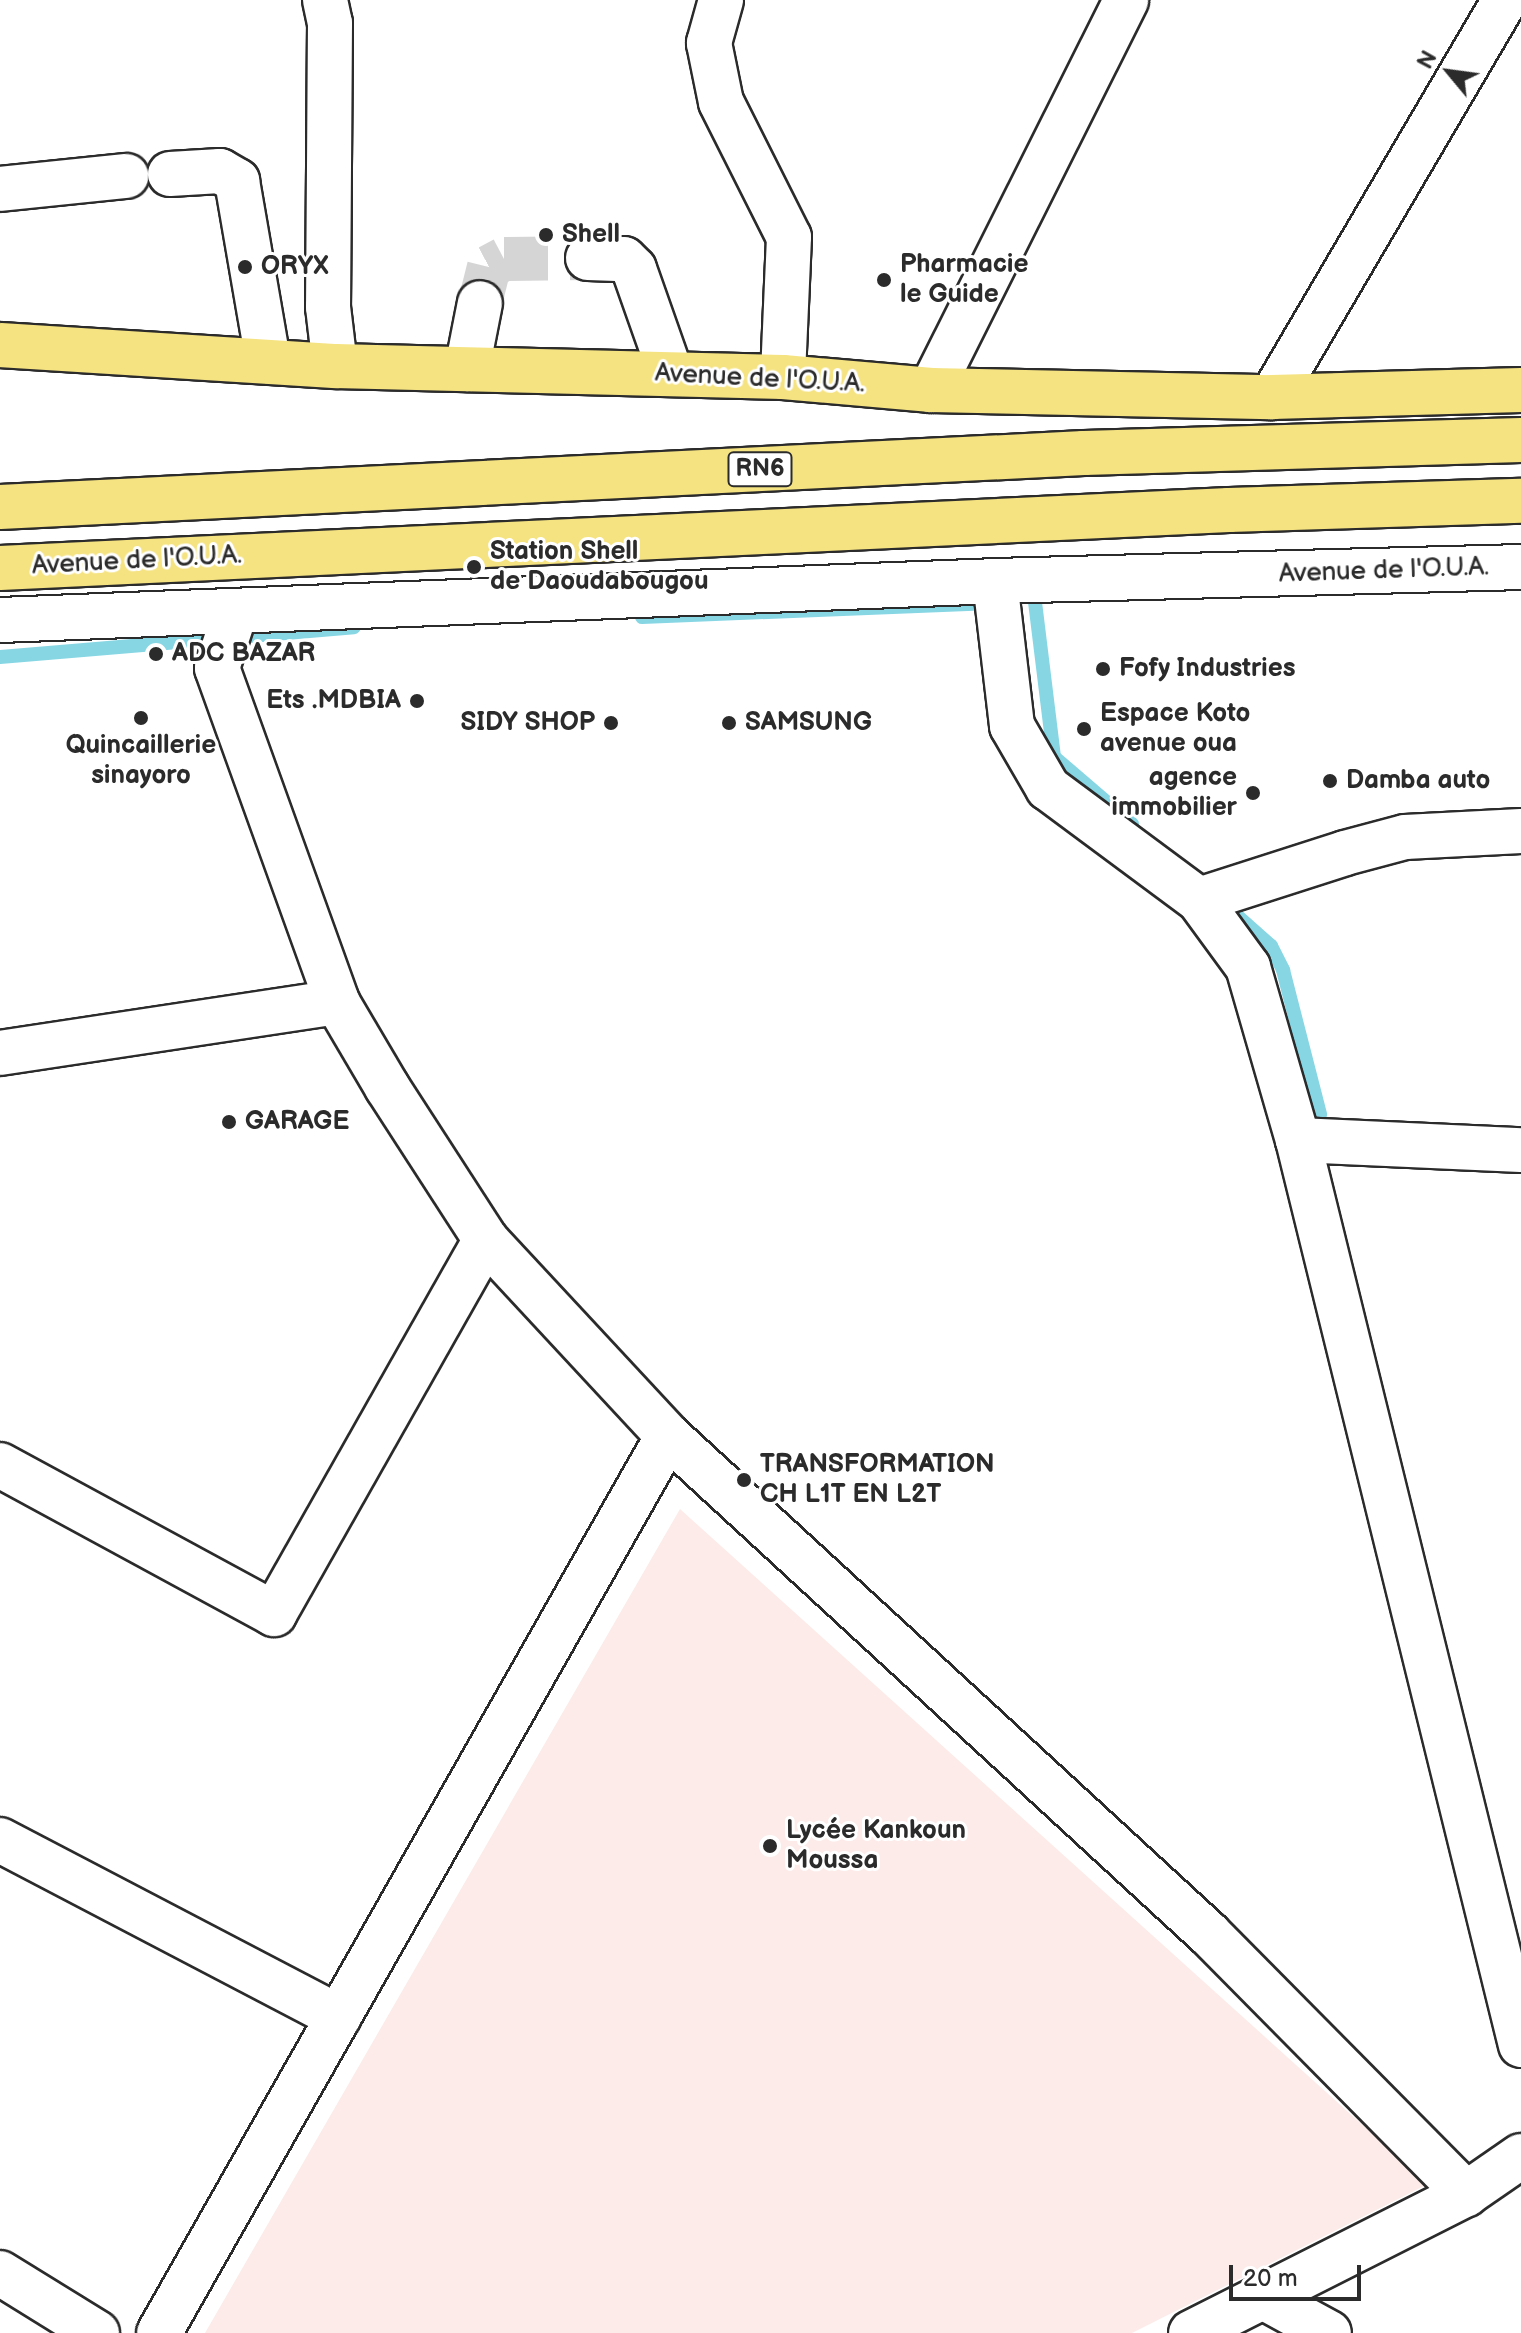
<!DOCTYPE html>
<html>
<head>
<meta charset="utf-8">
<style>
	body { margin:0 }
	#map { position:relative; width:1521px; height:2333px; overflow:hidden; background:#fff; font-family:"Balsamiq Sans",sans-serif }
	div>[style] { position:absolute }
	.built>* { inset:0; background:#fcebe8 }
	.stream>* { height:14px; margin:-7px; padding:0 7px; transform-origin:7px; border-radius:7px; background:#87d6e4 }
	.minor-tunnel>* { height:44px; margin-top:-22px; transform-origin:0; background:repeating-linear-gradient(90deg,#d5d5d5 0 44px,transparent 0 66px) }
	.roads { filter:drop-shadow(2px 0 #2b2b2b) drop-shadow(-2px 0 #2b2b2b) drop-shadow(0 2px #2b2b2b) drop-shadow(0 -2px #2b2b2b) }
	.minor>* { height:44px; margin:-22px; padding:0 22px; transform-origin:22px; border-radius:22px; background:#fff }
	.major>* { height:44px; margin:-22px; padding:0 22px; transform-origin:22px; border-radius:22px; background:#f5e382 }
	.highway>* { height:44px; margin:-22px; padding:0 22px; transform-origin:22px; border-radius:22px; background:#f5e382 }
	.dots>* { width:22px; height:22px; translate:-50% -50%; box-sizing:border-box; border:4px solid #fff; border-radius:50% }
	span { translate:-50% -50%; white-space:nowrap; text-align:center; line-height:1.15; -webkit-text-stroke:6px #fff; paint-order:stroke }
	.shield-label span { padding:2px 6px; background:#fff; border:2px solid; border-radius:6px; -webkit-text-stroke-width:0 }
	.shield-label { font-size:24px; color:#2b2b2b; font-weight:700 }
	.poi-label { font-size:26px; color:#2b2b2b; font-weight:700 }
	.left { translate:0 -50%; text-align:left }
	.right { translate:-100% -50%; text-align:right }
	.street-label { font-size:26px; color:#2b2b2b }
	.north { position:absolute; left:1409px; top:32px; width:80px; height:80px; -webkit-text-stroke:6px #fff; paint-order:stroke; rotate:299deg; font-size:22px; font-weight:700; line-height:32px; text-align:center; color:#2b2b2b }
	.north::after { content:''; display:block; margin:auto; width:28px; height:36px; background:#2b2b2b; clip-path:polygon(50% 0,100% 100%,50% 72%,0 100%) }
	.scale { position:absolute; left:1229px; top:2265px; width:132px; height:36px; box-sizing:border-box; border:4px solid #2b2b2b; border-top:0; padding-left:10px; font-size:24px; line-height:28px; white-space:nowrap; color:#2b2b2b; -webkit-text-stroke:6px #fff; paint-order:stroke }
</style>
</head>
<body>
<div id="map">
	<div class="built">
		<i style="clip-path:polygon(680px 1509px,1428px 2184px,1132px 2333px,205px 2333px)"></i>
	</div>
	<div class="stream">
		<i style="left:1035px;top:602px;width:156px;rotate:83deg"></i>
		<i style="left:1054px;top:757px;width:103px;rotate:40.7deg"></i>
		<i style="left:642px;top:617px;width:351px;rotate:-2.3deg"></i>
		<i style="left:0;top:657px;width:355px;rotate:-4.8deg"></i>
		<i style="left:1226px;top:906px;width:60px;rotate:41.6deg"></i>
		<i style="left:1271px;top:946px;width:27px;rotate:63deg"></i>
		<i style="left:1283px;top:970px;width:149px;rotate:75.6deg"></i>
	</div>
	<div class="minor-tunnel">
		<i style="left:480px;top:303px;width:37px;rotate:-76deg"></i>
		<i style="left:489px;top:267px;width:17px;rotate:-28deg"></i>
		<i style="left:504px;top:259px;width:84px;rotate:-0.7deg"></i>
	</div>
	<div class="roads">
		<div class="minor">
			<i style="left:325px;top:0;width:24px;rotate:78deg"></i>
			<i style="left:330px;top:23px;width:284px;rotate:90.4deg"></i>
			<i style="left:328px;top:307px;width:59px;rotate:83.2deg"></i>
			<i style="left:721px;top:0;width:45px;rotate:105.6deg"></i>
			<i style="left:709px;top:43px;width:60px;rotate:78.5deg"></i>
			<i style="left:721px;top:102px;width:151px;rotate:63.3deg"></i>
			<i style="left:789px;top:237px;width:140px;rotate:92.5deg"></i>
			<i style="left:170px;top:174px;width:50px;rotate:-3.4deg"></i>
			<i style="left:220px;top:171px;width:20px;rotate:30deg"></i>
			<i style="left:237px;top:181px;width:183px;rotate:80.2deg"></i>
			<i style="left:0;top:189px;width:127px;rotate:-5.9deg"></i>
			<i style="left:588px;top:258px;width:36px;rotate:2deg"></i>
			<i style="left:624px;top:259px;width:14px;rotate:45deg"></i>
			<i style="left:634px;top:269px;width:111px;rotate:70.6deg"></i>
			<i style="left:467px;top:369px;width:67px;rotate:-78.9deg"></i>
			<i style="left:931px;top:390px;width:436px;rotate:-63.4deg"></i>
			<i style="left:1272px;top:397px;width:460px;rotate:-59.6deg"></i>
			<i style="left:995px;top:581px;width:146px;rotate:83.3deg"></i>
			<i style="left:1012px;top:726px;width:72px;rotate:59.9deg"></i>
			<i style="left:1048px;top:788px;width:188px;rotate:36.6deg"></i>
			<i style="left:1199px;top:900px;width:83px;rotate:53.8deg"></i>
			<i style="left:1248px;top:967px;width:180px;rotate:73.9deg"></i>
			<i style="left:1298px;top:1140px;width:932px;rotate:76.16deg"></i>
			<i style="left:235px;top:613px;width:58px;rotate:108.1deg"></i>
			<i style="left:217px;top:668px;width:355px;rotate:70.2deg"></i>
			<i style="left:337px;top:1002px;width:99px;rotate:59.5deg"></i>
			<i style="left:387px;top:1087px;width:182px;rotate:57.1deg"></i>
			<i style="left:486px;top:1240px;width:267px;rotate:47.1deg"></i>
			<i style="left:668px;top:1436px;width:735px;rotate:42.63deg"></i>
			<i style="left:1209px;top:1934px;width:366px;rotate:45.3deg"></i>
			<i style="left:0;top:620px;width:996px;rotate:-2.24deg"></i>
			<i style="left:995px;top:581px;width:526px;rotate:-1.52deg"></i>
			<i style="left:1199px;top:900px;width:153px;rotate:-17.8deg"></i>
			<i style="left:1345px;top:853px;width:62px;rotate:-14.9deg"></i>
			<i style="left:1405px;top:837px;width:116px;rotate:-3deg"></i>
			<i style="left:0;top:1053px;width:341px;rotate:-8.6deg"></i>
			<i style="left:1298px;top:1140px;width:223px;rotate:2.6deg"></i>
			<i style="left:0;top:1465px;width:312px;rotate:28.5deg"></i>
			<i style="left:274px;top:1614px;width:430px;rotate:-60.5deg"></i>
			<i style="left:0;top:1840px;width:382px;rotate:27.6deg"></i>
			<i style="left:0;top:2273px;width:114px;rotate:31.7deg"></i>
			<i style="left:1263px;top:2297px;width:75px;rotate:28.6deg"></i>
			<i style="left:159px;top:2333px;width:1031px;rotate:-60.43deg"></i>
			<i style="left:1191px;top:2333px;width:308px;rotate:-26.8deg"></i>
			<i style="left:1466px;top:2194px;width:67px;rotate:-34.6deg"></i>
		</div>
		<div class="major">
			<i style="left:0;top:345px;width:336px;rotate:3.6deg"></i>
			<i style="left:335px;top:366px;width:448px;rotate:1.4deg"></i>
			<i style="left:783px;top:377px;width:149px;rotate:5deg"></i>
			<i style="left:931px;top:390px;width:341px;rotate:1.2deg"></i>
			<i style="left:1272px;top:397px;width:249px;rotate:-1.6deg"></i>
		</div>
		<div class="highway">
			<i style="left:0;top:507px;width:1085px;rotate:-2.85deg"></i>
			<i style="left:1084px;top:453px;width:437px;rotate:-1.7deg"></i>
			<i style="left:0;top:568px;width:1230px;rotate:-2.7deg"></i>
			<i style="left:1229px;top:510px;width:292px;rotate:-1.8deg"></i>
		</div>
	</div>
	<div class="dots">
		<i style="left:546px;top:235px;background:#2b2b2b"></i>
		<i style="left:245px;top:267px;background:#2b2b2b"></i>
		<i style="left:884px;top:280px;background:#2b2b2b"></i>
		<i style="left:474px;top:567px;background:#2b2b2b"></i>
		<i style="left:156px;top:654px;background:#2b2b2b"></i>
		<i style="left:1103px;top:669px;background:#2b2b2b"></i>
		<i style="left:417px;top:701px;background:#2b2b2b"></i>
		<i style="left:141px;top:718px;background:#2b2b2b"></i>
		<i style="left:611px;top:723px;background:#2b2b2b"></i>
		<i style="left:729px;top:723px;background:#2b2b2b"></i>
		<i style="left:1084px;top:729px;background:#2b2b2b"></i>
		<i style="left:1330px;top:781px;background:#2b2b2b"></i>
		<i style="left:1253px;top:793px;background:#2b2b2b"></i>
		<i style="left:229px;top:1122px;background:#2b2b2b"></i>
		<i style="left:744px;top:1480px;background:#2b2b2b"></i>
		<i style="left:770px;top:1846px;background:#2b2b2b"></i>
	</div>
	<div class="shield-label">
		<span style="left:760px;top:469px">RN6</span>
	</div>
	<div class="poi-label">
		<span class="left" style="left:562px;top:235px">Shell</span>
		<span class="left" style="left:900px;top:280px">Pharmacie<br>le Guide</span>
		<span class="left" style="left:261px;top:267px">ORYX</span>
		<span class="left" style="left:490px;top:567px">Station Shell<br>de Daoudabougou</span>
		<span class="left" style="left:172px;top:654px">ADC BAZAR</span>
		<span class="left" style="left:1119px;top:669px">Fofy Industries</span>
		<span class="right" style="left:401px;top:701px">Ets .MDBIA</span>
		<span class="left" style="left:1100px;top:729px">Espace Koto<br>avenue oua</span>
		<span class="right" style="left:595px;top:723px">SIDY SHOP</span>
		<span class="left" style="left:745px;top:723px">SAMSUNG</span>
		<span style="left:141px;top:761px">Quincaillerie<br>sinayoro</span>
		<span class="right" style="left:1237px;top:793px">agence<br>immobilier</span>
		<span class="left" style="left:1346px;top:781px">Damba auto</span>
		<span class="left" style="left:245px;top:1122px">GARAGE</span>
		<span class="left" style="left:760px;top:1480px">TRANSFORMATION<br>CH L1T EN L2T</span>
		<span class="left" style="left:786px;top:1846px">Lycée Kankoun<br>Moussa</span>
	</div>
	<div class="street-label">
		<span style="left:760px;top:379px;rotate:3deg">Avenue de l'O.U.A.</span>
		<span style="left:137px;top:561px;rotate:-3deg">Avenue de l'O.U.A.</span>
		<span style="left:1384px;top:571px;rotate:-2deg">Avenue de l'O.U.A.</span>
	</div>
	<div class="north">N</div>
	<div class="scale">20 m</div>
</div>
</body>
</html>
